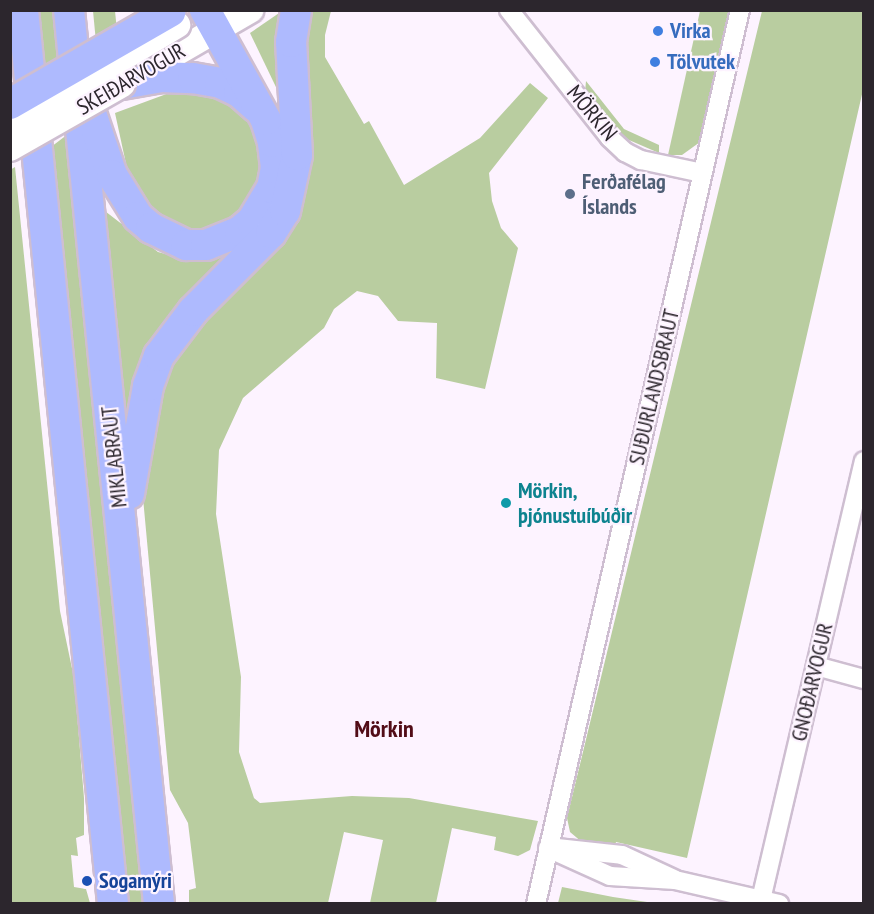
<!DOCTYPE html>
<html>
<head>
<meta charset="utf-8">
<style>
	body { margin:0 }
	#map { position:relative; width:874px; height:914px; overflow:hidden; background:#fdf3ff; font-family:"PT Sans Narrow",sans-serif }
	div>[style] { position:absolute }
	.green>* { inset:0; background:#b9cda0 }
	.roads { filter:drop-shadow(2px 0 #cebed1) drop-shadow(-2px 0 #cebed1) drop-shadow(0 2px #cebed1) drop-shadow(0 -2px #cebed1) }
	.minor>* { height:18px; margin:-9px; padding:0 9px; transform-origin:9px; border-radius:9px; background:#fff }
	.secondary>* { height:26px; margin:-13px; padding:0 13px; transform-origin:13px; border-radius:13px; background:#fff }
	.trunk>* { height:30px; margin:-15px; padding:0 15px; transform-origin:15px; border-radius:15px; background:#aebafe }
	.bridges { filter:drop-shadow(2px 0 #cebed1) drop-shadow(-2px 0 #cebed1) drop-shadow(0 2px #cebed1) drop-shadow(0 -2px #cebed1) }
	.secondary-bridge>* { height:26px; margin:-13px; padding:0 13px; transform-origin:13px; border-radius:13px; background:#fff }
	.trunk-bridge>* { height:30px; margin:-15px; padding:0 15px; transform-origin:15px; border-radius:15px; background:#aebafe }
	.dots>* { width:16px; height:16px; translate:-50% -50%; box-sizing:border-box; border:3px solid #fdf3ff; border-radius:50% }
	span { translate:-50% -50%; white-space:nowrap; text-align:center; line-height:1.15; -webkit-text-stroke:4.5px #fdf3ff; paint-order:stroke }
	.shop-label { font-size:22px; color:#366cbe; font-weight:700 }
	.left { translate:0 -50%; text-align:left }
	.street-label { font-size:22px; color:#2c262d }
	.service-label { font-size:22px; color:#4e5e75; font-weight:700 }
	.culture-label { font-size:22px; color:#0d838f; font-weight:700 }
	.transit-label { font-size:22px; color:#164399; font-weight:700 }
	.neighbourhood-label { font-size:24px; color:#520c17; font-weight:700 }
	.frame { position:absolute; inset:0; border:12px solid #2c262d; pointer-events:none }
</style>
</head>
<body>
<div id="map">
	<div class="green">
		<i style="clip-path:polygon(37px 11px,54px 11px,60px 65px,44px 74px)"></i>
		<i style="clip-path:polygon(93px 11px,115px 11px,117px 31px,96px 42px)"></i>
		<i style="clip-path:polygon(282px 11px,286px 108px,250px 33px)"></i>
		<i style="clip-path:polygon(307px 11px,331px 11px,325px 35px,325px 57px,364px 124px,369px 121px,404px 185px,480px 138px,530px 83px,548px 98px,489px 173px,492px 201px,501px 228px,518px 248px,485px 389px,436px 378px,437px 323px,398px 321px,378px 296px,357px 291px,334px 309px,324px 328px,243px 398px,219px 450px,216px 514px,241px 677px,239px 752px,254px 798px,260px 803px,352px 796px,409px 798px,538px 821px,530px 850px,518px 856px,494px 850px,496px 837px,452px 828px,436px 903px,370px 903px,383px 840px,344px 832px,328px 903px,189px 903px,189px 890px,196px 888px,188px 823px,170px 790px,142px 487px,148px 403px,175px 344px,266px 249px,300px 73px)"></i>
		<i style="clip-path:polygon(700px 11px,730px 11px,700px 142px,682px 155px,668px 155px)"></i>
		<i style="clip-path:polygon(762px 11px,863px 11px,863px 90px,687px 858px,616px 842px,614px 849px,583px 843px,570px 832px,567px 818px)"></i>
		<i style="clip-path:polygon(586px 81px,624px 129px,659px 145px,659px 153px,622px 137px,585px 92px)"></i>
		<i style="clip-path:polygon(180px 89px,237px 101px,262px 138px,261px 190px,243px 217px,205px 238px,154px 220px,128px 173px,115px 113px)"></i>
		<i style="clip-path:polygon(68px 134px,100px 470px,144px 903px,127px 903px,51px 147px)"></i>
		<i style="clip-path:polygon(15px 167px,60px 611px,74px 678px,84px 798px,84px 835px,76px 838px,78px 856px,71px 855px,74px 887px,86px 889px,90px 903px,11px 903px,10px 170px)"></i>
		<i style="clip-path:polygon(290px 170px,131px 417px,121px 420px,101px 208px,158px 252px,184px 259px)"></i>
		<i style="clip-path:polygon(562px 887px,613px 897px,654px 903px,558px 903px)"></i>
	</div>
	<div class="roads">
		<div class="minor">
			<i style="left:509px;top:10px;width:163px;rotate:51.7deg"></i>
			<i style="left:610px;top:138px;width:21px;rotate:43deg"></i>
			<i style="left:625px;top:152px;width:18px;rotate:27deg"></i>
			<i style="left:641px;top:160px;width:62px;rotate:12deg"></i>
			<i style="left:816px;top:666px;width:50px;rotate:15.2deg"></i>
			<i style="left:548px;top:848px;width:68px;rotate:24.3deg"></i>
			<i style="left:610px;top:876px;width:65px;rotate:3.5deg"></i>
			<i style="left:675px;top:880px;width:107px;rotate:13deg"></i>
			<i style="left:557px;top:848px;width:65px;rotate:6.1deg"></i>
			<i style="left:622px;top:855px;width:57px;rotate:24.8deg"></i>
			<i style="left:536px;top:904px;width:917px;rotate:-77.15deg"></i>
			<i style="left:760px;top:904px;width:455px;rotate:-76.8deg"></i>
		</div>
		<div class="secondary">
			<i style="left:131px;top:79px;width:138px;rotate:-30.1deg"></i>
		</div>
		<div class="trunk">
			<i style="left:23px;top:10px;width:899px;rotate:84.25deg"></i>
			<i style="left:69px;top:10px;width:899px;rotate:84.25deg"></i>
			<i style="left:122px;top:84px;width:39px;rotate:-10deg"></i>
			<i style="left:160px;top:77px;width:33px;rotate:2deg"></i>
			<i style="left:193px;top:78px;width:27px;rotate:10deg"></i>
			<i style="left:220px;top:83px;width:21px;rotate:25deg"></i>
			<i style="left:239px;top:92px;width:23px;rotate:41deg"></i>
			<i style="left:92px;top:116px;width:62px;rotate:71.3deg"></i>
			<i style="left:112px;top:175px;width:49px;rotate:58.2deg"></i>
			<i style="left:138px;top:217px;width:17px;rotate:40deg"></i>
			<i style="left:151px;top:228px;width:39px;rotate:26deg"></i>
			<i style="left:186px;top:245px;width:20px"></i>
			<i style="left:206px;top:245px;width:37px;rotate:-22deg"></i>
			<i style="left:240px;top:231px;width:16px;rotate:-40deg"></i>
			<i style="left:252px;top:221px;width:39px;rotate:-59deg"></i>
			<i style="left:272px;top:188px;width:20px;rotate:-79deg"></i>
			<i style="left:276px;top:168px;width:26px;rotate:-97deg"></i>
			<i style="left:273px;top:142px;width:23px;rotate:-108deg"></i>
			<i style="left:266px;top:120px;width:126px;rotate:-119deg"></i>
			<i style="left:129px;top:494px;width:110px;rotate:-80deg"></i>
			<i style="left:148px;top:386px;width:32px;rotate:-70deg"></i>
			<i style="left:159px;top:356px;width:56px;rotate:-52.9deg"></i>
			<i style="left:193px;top:311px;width:110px;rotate:-45deg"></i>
			<i style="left:271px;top:233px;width:26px;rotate:-58deg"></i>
			<i style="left:285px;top:211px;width:57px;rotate:-77.9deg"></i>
			<i style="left:297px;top:155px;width:113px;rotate:-93deg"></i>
			<i style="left:291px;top:42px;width:32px;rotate:-81deg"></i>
		</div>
	</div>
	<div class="bridges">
		<div class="secondary-bridge">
			<i style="left:10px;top:125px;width:195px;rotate:-30.9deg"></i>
			<i style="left:10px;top:148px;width:129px;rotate:-29.7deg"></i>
		</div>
		<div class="trunk-bridge">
			<i style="left:10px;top:104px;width:185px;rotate:-29.9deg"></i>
		</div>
	</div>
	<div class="dots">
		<i style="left:658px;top:31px;background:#3f7fe0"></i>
		<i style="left:655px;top:62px;background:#3f7fe0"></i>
		<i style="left:570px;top:194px;background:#5c6f8a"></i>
		<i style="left:506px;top:503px;background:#0f9aa8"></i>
		<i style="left:87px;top:881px;background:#1a4fb4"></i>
	</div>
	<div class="shop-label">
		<span class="left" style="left:670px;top:31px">Virka</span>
		<span class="left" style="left:667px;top:62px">Tölvutek</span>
	</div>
	<div class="street-label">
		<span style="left:131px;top:79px;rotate:-30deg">SKEIÐARVOGUR</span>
		<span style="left:592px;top:113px;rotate:50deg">MÖRKIN</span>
		<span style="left:654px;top:387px;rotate:-77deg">SUÐURLANDSBRAUT</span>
		<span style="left:114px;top:457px;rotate:-96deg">MIKLABRAUT</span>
		<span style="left:812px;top:682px;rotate:-77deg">GNOÐARVOGUR</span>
	</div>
	<div class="service-label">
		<span class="left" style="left:582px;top:194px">Ferðafélag<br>Íslands</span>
	</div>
	<div class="culture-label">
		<span class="left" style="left:518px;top:503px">Mörkin,<br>þjónustuíbúðir</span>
	</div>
	<div class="transit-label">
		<span class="left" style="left:99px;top:881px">Sogamýri</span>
	</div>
	<div class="neighbourhood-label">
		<span style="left:384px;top:729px">Mörkin</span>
	</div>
	<div class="frame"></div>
</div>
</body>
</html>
